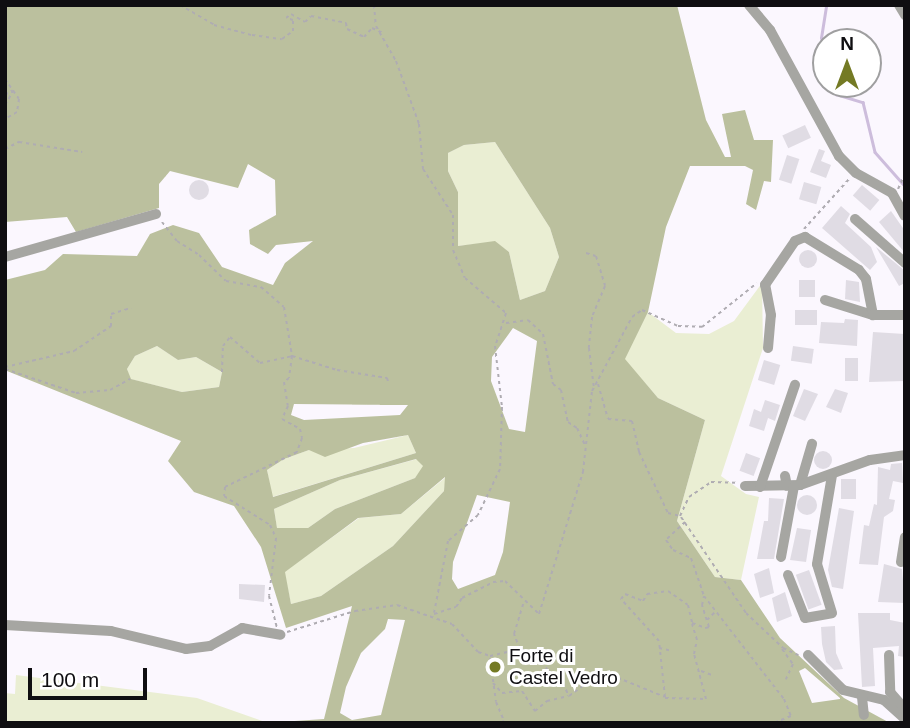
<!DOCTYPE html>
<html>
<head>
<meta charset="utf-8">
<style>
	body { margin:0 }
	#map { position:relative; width:910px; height:728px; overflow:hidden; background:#fbf7fe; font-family:Arial,sans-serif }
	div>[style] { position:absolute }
	.green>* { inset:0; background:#eaeed3 }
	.forest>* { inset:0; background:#bbc09e }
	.stream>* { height:2.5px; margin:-1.25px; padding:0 1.25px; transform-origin:1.25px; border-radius:1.25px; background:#cdbddc }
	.building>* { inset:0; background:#e0dce4; transform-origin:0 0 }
	.round { border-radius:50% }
	.path>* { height:2px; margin-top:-1px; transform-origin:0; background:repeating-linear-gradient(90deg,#afacb2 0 3.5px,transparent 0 7px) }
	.minor>* { height:10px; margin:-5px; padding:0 5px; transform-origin:5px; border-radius:5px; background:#a6a6a2 }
	.dots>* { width:19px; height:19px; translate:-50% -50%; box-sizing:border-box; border:4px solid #fff; border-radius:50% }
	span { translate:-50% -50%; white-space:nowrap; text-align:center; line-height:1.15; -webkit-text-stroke:6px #fff; paint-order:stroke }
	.poi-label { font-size:19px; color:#0f0e11 }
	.left { translate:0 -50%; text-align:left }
	.frame { position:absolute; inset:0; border:7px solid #0f0e11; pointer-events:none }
	.north { position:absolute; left:812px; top:28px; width:70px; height:70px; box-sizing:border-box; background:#fff; border:2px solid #9f9fa0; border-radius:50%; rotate:0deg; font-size:19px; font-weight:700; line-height:28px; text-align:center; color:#0f0e11 }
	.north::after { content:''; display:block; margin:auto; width:24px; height:32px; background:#747a24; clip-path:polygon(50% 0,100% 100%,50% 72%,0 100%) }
	.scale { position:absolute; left:28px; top:668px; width:119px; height:32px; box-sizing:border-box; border:4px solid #0f0e11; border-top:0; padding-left:9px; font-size:21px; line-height:24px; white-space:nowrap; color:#0f0e11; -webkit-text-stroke:5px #fff; paint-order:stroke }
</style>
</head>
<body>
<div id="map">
	<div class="green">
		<i style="clip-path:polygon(495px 142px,550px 228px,559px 257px,545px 291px,520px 300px,509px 252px,495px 242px,458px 246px,458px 192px,448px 171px,448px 153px,464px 145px)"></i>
		<i style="clip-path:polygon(762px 283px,763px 348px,721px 476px,746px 494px,759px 497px,741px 580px,715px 577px,677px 521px,705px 420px,658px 398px,624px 359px,648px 312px,676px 333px,709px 334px,734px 321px)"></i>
		<i style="clip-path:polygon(157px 346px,178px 360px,196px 357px,222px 372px,219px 387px,182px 392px,130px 379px,127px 369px,135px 356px)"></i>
		<i style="clip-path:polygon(408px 435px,416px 453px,272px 497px,267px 470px,284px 459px,309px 450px,354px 448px)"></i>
		<i style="clip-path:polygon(417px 459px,424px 467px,415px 478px,335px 509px,308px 528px,277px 529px,274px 509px,340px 480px)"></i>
		<i style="clip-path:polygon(446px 477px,444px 491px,393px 546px,321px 596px,291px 604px,284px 572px,359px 518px,401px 514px)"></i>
		<i style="clip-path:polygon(16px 675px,197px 698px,265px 722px,5px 723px,5px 693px,15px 694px)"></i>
	</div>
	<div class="forest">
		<i style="clip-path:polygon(evenodd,5px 5px,677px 5px,706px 120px,725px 157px,731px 157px,722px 114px,745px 110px,754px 140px,773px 140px,771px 182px,764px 181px,756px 210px,746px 204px,753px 170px,745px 166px,690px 166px,666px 227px,648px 312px,625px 359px,658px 398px,705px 420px,677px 521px,715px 577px,741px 580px,780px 638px,844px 698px,890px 723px,265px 723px,324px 719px,352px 606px,286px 628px,261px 547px,234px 506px,194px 492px,168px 461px,181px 441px,7px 371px,5px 385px,5px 280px,45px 270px,63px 254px,137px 256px,150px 234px,173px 225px,199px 233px,222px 267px,273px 285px,285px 263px,313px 241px,276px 245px,268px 254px,250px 244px,249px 230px,276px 215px,275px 180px,248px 164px,238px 188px,170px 171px,159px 184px,159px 208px,76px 232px,67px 217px,5px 222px,5px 5px,495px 142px,550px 228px,559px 257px,545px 291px,520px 300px,509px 252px,495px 241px,458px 246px,458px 192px,448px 171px,448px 153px,464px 145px,495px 142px,5px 5px,513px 328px,537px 341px,525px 432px,509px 429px,491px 381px,492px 357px,513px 328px,5px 5px,157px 346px,178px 360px,196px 357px,222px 372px,219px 387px,182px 392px,131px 379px,127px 369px,135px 356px,157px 346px,5px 5px,294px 404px,408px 405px,400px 415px,304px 420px,291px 415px,294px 404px,5px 5px,408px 435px,416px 453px,273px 497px,267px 470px,284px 459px,309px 450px,325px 457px,363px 443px,408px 435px,5px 5px,416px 459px,423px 466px,415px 478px,335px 509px,308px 528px,277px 528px,274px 509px,340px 480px,416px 459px,5px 5px,445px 477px,444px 491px,393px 546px,321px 596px,291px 604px,285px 572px,358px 518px,401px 514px,445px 477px,5px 5px,477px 495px,510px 502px,503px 552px,495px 575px,458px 589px,452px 579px,453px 562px,477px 495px,5px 5px,388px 619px,405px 620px,381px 715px,352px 720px,340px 713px,346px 687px,361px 653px,385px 629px,388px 619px,5px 5px,805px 668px,840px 698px,840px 699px,812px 703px,799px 671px,805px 668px)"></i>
	</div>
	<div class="stream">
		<i style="left:826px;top:63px;width:25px;rotate:-101deg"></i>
		<i style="left:821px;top:38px;width:33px;rotate:-81deg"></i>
		<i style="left:830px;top:84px;width:12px;rotate:59deg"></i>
		<i style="left:836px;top:94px;width:28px;rotate:17deg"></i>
		<i style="left:863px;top:102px;width:51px;rotate:76.5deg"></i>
		<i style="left:875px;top:152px;width:45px;rotate:48.6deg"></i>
	</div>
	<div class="building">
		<i style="left:805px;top:125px;width:14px;height:25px;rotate:65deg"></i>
		<i style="clip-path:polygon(819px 149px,825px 151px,821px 161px,831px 165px,826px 178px,810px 172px)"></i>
		<i style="left:787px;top:155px;width:13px;height:26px;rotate:18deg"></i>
		<i class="round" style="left:189px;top:180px;width:20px;height:20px"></i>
		<i style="left:804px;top:182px;width:18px;height:18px;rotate:16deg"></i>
		<i style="left:862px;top:185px;width:23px;height:14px;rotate:41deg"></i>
		<i style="clip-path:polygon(841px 206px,850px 214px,845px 223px,871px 247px,877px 262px,870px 270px,822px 228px)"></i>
		<i style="clip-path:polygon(891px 211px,905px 231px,905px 253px,879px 222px)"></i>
		<i style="clip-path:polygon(876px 247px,904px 270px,905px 283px,899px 286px)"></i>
		<i class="round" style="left:799px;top:250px;width:18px;height:18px"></i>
		<i style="left:799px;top:280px;width:16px;height:17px"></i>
		<i style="clip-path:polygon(846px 280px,859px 282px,860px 302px,845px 299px)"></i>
		<i style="left:795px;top:310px;width:22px;height:15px"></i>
		<i style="clip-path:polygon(845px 319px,858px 320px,857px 346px,819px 343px,821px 322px,844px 323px)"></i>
		<i style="clip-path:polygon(873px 332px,905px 334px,905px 381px,869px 382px)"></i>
		<i style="left:793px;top:346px;width:21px;height:15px;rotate:8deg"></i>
		<i style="left:845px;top:358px;width:13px;height:23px"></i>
		<i style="left:764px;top:360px;width:17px;height:21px;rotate:17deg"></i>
		<i style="clip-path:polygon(804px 389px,818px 394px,805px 421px,793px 416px)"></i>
		<i style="clip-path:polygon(835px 389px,848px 393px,841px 413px,826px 407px)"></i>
		<i style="clip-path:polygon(765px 400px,780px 405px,775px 421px,768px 418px,764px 431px,749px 426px,754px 409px,761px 412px)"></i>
		<i class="round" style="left:814px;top:451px;width:18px;height:18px"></i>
		<i style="left:746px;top:453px;width:15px;height:19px;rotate:20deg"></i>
		<i style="clip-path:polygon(902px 463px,903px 483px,893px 481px,889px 499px,895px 500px,893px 511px,884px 517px,878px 565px,859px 564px,864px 525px,869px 526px,874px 504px,877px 505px,878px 467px,890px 470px,891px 464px)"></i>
		<i style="left:841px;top:479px;width:15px;height:20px"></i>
		<i class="round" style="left:797px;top:495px;width:20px;height:20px"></i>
		<i style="clip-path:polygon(769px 498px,784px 499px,774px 559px,757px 559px,764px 521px,768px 521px)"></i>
		<i style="clip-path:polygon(839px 508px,854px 511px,843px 589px,832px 587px,828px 570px)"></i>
		<i style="clip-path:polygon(797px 528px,811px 530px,806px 562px,790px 560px)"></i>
		<i style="clip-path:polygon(884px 564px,902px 569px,905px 603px,878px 602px)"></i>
		<i style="clip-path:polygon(769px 568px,774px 593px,760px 598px,754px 574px)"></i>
		<i style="left:809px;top:570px;width:37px;height:14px;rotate:70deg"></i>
		<i style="clip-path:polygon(239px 584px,265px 585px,264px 602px,239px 599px)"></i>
		<i style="clip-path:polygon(785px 592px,792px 616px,777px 622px,772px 598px)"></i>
		<i style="clip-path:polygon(858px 613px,890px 613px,890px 620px,905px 623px,905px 657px,898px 656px,899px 646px,873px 648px,875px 686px,862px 687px)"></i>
		<i style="clip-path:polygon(835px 626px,836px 653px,843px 669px,834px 670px,826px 662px,822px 644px,821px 627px)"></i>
	</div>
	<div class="path">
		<i style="left:114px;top:5px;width:36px"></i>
		<i style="left:180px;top:5px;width:39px;rotate:30deg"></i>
		<i style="left:214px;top:25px;width:39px;rotate:15deg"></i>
		<i style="left:252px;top:35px;width:30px;rotate:8deg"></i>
		<i style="left:282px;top:39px;width:14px;rotate:-36deg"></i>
		<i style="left:293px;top:31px;width:11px;rotate:-90deg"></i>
		<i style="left:293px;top:20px;width:7px;rotate:-164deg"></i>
		<i style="left:286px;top:18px;width:6px;rotate:-39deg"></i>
		<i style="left:291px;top:14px;width:16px;rotate:30deg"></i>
		<i style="left:305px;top:22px;width:8px;rotate:-45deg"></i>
		<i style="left:311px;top:16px;width:36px;rotate:11deg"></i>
		<i style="left:346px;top:23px;width:6px;rotate:81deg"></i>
		<i style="left:347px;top:29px;width:19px;rotate:25deg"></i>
		<i style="left:364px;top:37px;width:12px;rotate:-48deg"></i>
		<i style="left:372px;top:28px;width:12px;rotate:24deg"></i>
		<i style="left:374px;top:5px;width:21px;rotate:85deg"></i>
		<i style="left:376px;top:26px;width:40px;rotate:60.3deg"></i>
		<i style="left:396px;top:61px;width:67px;rotate:69.9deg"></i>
		<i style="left:419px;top:124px;width:45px;rotate:84.9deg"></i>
		<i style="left:423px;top:169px;width:55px;rotate:56.9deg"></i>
		<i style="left:453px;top:215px;width:35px;rotate:90deg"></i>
		<i style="left:453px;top:250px;width:30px;rotate:67deg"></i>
		<i style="left:465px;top:278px;width:54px;rotate:40.5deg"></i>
		<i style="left:506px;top:313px;width:35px;rotate:108deg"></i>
		<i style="left:495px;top:346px;width:61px;rotate:83.5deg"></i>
		<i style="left:502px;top:407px;width:62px;rotate:91.8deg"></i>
		<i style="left:500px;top:469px;width:51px;rotate:115.6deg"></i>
		<i style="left:478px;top:515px;width:40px;rotate:139deg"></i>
		<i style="left:448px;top:541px;width:73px;rotate:101deg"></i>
		<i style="left:5px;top:79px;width:24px;rotate:55deg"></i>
		<i style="left:19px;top:99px;width:13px;rotate:99deg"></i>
		<i style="left:17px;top:112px;width:14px;rotate:150deg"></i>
		<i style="left:5px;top:95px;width:9px;rotate:-32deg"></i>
		<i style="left:5px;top:105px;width:16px;rotate:-60deg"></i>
		<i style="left:5px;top:149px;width:16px;rotate:-27deg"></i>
		<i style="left:19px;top:142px;width:64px;rotate:9deg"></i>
		<i style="left:5px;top:151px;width:17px;rotate:90deg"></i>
		<i style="left:898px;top:189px;width:17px;rotate:-65deg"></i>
		<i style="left:162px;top:222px;width:24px;rotate:52deg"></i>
		<i style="left:177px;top:241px;width:26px;rotate:32deg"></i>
		<i style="left:199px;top:255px;width:37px;rotate:44deg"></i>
		<i style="left:226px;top:281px;width:36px;rotate:10deg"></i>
		<i style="left:261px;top:287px;width:30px;rotate:41deg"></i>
		<i style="left:284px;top:307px;width:50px;rotate:80.7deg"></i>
		<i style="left:292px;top:356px;width:22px;rotate:98deg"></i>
		<i style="left:289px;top:378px;width:6px;rotate:141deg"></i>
		<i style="left:284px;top:382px;width:24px;rotate:81deg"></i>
		<i style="left:288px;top:406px;width:14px;rotate:115deg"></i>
		<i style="left:282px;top:419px;width:21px;rotate:29deg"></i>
		<i style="left:300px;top:429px;width:9px;rotate:77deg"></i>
		<i style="left:302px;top:438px;width:15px;rotate:110deg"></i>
		<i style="left:297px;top:452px;width:80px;rotate:154.1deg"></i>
		<i style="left:225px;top:487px;width:9px;rotate:96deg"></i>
		<i style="left:224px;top:496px;width:54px;rotate:32.2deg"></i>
		<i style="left:270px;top:525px;width:14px;rotate:65deg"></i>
		<i style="left:276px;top:538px;width:58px;rotate:96.9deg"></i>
		<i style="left:269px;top:596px;width:32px;rotate:76deg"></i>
		<i style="left:804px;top:229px;width:67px;rotate:-48deg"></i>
		<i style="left:586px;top:253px;width:10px;rotate:17deg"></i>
		<i style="left:596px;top:256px;width:31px;rotate:73deg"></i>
		<i style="left:605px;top:286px;width:34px;rotate:113deg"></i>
		<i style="left:592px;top:317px;width:31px;rotate:96deg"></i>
		<i style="left:589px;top:348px;width:39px;rotate:83deg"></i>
		<i style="left:506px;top:323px;width:22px;rotate:-8deg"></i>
		<i style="left:528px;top:320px;width:21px;rotate:43deg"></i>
		<i style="left:543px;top:334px;width:51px;rotate:78.7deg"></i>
		<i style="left:553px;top:384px;width:10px;rotate:37deg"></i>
		<i style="left:561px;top:390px;width:33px;rotate:78deg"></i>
		<i style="left:568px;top:422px;width:11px;rotate:34deg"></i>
		<i style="left:577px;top:428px;width:21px;rotate:65deg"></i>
		<i style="left:5px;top:367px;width:71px;rotate:-13.1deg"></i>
		<i style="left:74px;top:351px;width:45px;rotate:-34deg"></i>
		<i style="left:111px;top:326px;width:12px;rotate:-90deg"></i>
		<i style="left:111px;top:314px;width:21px;rotate:-17deg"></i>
		<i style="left:5px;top:369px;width:75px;rotate:18.7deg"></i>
		<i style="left:76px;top:393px;width:34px;rotate:-5deg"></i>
		<i style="left:110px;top:390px;width:23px;rotate:-29deg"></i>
		<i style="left:222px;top:372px;width:26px;rotate:-88deg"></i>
		<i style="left:223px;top:346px;width:11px;rotate:-52deg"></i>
		<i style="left:230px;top:337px;width:40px;rotate:41deg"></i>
		<i style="left:260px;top:363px;width:33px;rotate:-12deg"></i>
		<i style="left:292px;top:356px;width:47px;rotate:17.3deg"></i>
		<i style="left:337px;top:370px;width:51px;rotate:9.1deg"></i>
		<i style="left:387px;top:378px;width:7px;rotate:74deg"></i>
		<i style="left:598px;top:384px;width:36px;rotate:74deg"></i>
		<i style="left:608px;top:419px;width:24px;rotate:5deg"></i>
		<i style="left:632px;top:421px;width:32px;rotate:77deg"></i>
		<i style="left:639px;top:452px;width:68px;rotate:64.6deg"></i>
		<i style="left:668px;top:513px;width:12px;rotate:14deg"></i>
		<i style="left:680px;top:516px;width:21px;rotate:-65deg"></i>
		<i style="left:689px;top:497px;width:27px;rotate:-34deg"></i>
		<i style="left:711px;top:482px;width:25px;rotate:2deg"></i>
		<i style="left:681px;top:517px;width:116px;rotate:55.9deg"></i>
		<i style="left:746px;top:613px;width:51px;rotate:43.4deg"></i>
		<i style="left:783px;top:648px;width:17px;rotate:25deg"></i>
		<i style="left:685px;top:522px;width:26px;rotate:137deg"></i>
		<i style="left:666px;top:540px;width:12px;rotate:55deg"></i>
		<i style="left:673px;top:550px;width:20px;rotate:24deg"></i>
		<i style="left:691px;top:558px;width:40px;rotate:71.1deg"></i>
		<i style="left:704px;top:596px;width:130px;rotate:52.2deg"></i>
		<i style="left:784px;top:699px;width:18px;rotate:68deg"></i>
		<i style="left:791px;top:716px;width:18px;rotate:158deg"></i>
		<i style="left:434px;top:614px;width:23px;rotate:-18deg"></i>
		<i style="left:456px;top:607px;width:11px;rotate:-56deg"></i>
		<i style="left:462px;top:598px;width:35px;rotate:-27deg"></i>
		<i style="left:493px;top:582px;width:12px;rotate:-5deg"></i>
		<i style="left:505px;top:581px;width:47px;rotate:44.1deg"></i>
		<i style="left:539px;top:614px;width:149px;rotate:-72.8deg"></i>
		<i style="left:583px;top:472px;width:81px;rotate:-83.7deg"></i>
		<i style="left:592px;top:391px;width:84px;rotate:-61.6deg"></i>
		<i style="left:632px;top:317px;width:12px;rotate:-35deg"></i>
		<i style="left:642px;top:310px;width:39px;rotate:24deg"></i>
		<i style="left:678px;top:326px;width:24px;rotate:2deg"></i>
		<i style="left:702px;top:327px;width:70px;rotate:-38.7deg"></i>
		<i style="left:707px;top:620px;width:11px;rotate:-45deg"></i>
		<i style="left:287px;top:632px;width:71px;rotate:-17.2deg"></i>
		<i style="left:355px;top:611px;width:42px;rotate:-8.1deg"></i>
		<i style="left:397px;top:605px;width:58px;rotate:19.1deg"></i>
		<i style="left:452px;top:624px;width:38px;rotate:47deg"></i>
		<i style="left:478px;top:652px;width:13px;rotate:18deg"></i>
		<i style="left:490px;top:656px;width:32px;rotate:-13deg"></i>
		<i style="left:521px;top:649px;width:18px;rotate:22deg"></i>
		<i style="left:538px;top:656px;width:18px;rotate:56deg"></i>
		<i style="left:548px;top:671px;width:13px;rotate:27deg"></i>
		<i style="left:560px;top:677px;width:21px;rotate:65deg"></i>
		<i style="left:569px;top:696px;width:17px;rotate:-36deg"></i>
		<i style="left:583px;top:686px;width:8px;rotate:-90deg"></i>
		<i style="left:583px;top:678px;width:28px;rotate:-6deg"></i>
		<i style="left:611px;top:675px;width:58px;rotate:22.2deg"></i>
		<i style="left:665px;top:697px;width:56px;rotate:-96.1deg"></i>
		<i style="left:659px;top:641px;width:57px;rotate:-132.1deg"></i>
		<i style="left:621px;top:599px;width:6px;rotate:-51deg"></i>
		<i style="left:625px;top:594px;width:19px;rotate:21deg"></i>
		<i style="left:643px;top:601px;width:8px;rotate:-60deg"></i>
		<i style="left:647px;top:594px;width:21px;rotate:-8deg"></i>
		<i style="left:668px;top:591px;width:24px;rotate:35deg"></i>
		<i style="left:688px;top:605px;width:18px;rotate:77deg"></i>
		<i style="left:692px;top:623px;width:15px;rotate:20deg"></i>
		<i style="left:706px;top:628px;width:3px;rotate:-18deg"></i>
		<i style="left:709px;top:627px;width:23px;rotate:-108deg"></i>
		<i style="left:702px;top:605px;width:9px;rotate:-77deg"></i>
		<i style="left:659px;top:648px;width:14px;rotate:12deg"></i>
		<i style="left:520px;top:649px;width:16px;rotate:-112deg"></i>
		<i style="left:514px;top:634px;width:34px;rotate:-73deg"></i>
		<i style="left:782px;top:649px;width:19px;rotate:54deg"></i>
		<i style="left:793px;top:664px;width:17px;rotate:115deg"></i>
		<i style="left:490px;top:658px;width:44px;rotate:82.2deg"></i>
		<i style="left:496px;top:702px;width:21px;rotate:67deg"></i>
		<i style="left:504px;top:721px;width:4px;rotate:153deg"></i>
		<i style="left:701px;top:671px;width:12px;rotate:20deg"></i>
		<i style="left:493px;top:683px;width:13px;rotate:48deg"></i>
		<i style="left:502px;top:693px;width:20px;rotate:-6deg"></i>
		<i style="left:522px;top:691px;width:24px;rotate:57deg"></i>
		<i style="left:535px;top:711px;width:16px;rotate:-40deg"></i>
		<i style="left:547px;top:701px;width:22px;rotate:-13deg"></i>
		<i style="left:665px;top:698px;width:41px;rotate:1.4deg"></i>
		<i style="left:706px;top:699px;width:47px;rotate:-104.9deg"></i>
		<i style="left:694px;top:654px;width:14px;rotate:-78deg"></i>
		<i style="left:697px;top:640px;width:17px;rotate:-107deg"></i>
	</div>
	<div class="minor">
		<i style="left:749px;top:5px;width:33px;rotate:50deg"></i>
		<i style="left:770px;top:30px;width:144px;rotate:61.3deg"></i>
		<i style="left:839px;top:156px;width:24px;rotate:45deg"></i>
		<i style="left:856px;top:173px;width:41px;rotate:29.1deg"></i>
		<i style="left:892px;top:193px;width:26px;rotate:61deg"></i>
		<i style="left:899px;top:5px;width:12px;rotate:59deg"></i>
		<i style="left:855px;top:219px;width:67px;rotate:41.3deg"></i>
		<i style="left:5px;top:257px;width:157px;rotate:-15.9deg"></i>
		<i style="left:825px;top:300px;width:50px;rotate:17.4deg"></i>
		<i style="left:768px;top:348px;width:33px;rotate:-85deg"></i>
		<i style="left:771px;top:315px;width:31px;rotate:-101deg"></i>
		<i style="left:765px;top:285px;width:53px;rotate:-55.7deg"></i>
		<i style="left:795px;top:241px;width:11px;rotate:-22deg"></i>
		<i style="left:805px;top:237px;width:63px;rotate:31.4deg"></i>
		<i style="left:859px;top:270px;width:11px;rotate:52deg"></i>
		<i style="left:866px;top:279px;width:37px;rotate:79deg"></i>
		<i style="left:873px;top:315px;width:32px"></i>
		<i style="left:785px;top:476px;width:10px;rotate:79deg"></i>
		<i style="left:800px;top:485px;width:43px;rotate:-73.7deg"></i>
		<i style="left:745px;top:486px;width:55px;rotate:-1deg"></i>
		<i style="left:800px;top:485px;width:74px;rotate:-19.7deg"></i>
		<i style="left:870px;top:460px;width:35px;rotate:-8deg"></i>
		<i style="left:760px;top:487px;width:108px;rotate:-71.1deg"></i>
		<i style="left:781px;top:557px;width:72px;rotate:-79.6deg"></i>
		<i style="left:901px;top:562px;width:25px;rotate:-81deg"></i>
		<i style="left:788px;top:575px;width:46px;rotate:68.4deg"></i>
		<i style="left:805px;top:618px;width:27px;rotate:-10deg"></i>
		<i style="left:832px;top:613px;width:51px;rotate:-107deg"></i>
		<i style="left:817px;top:564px;width:90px;rotate:-80.4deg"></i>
		<i style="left:5px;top:625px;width:106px;rotate:3.2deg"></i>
		<i style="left:111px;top:631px;width:77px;rotate:13.5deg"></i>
		<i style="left:186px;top:649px;width:24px;rotate:-7deg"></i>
		<i style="left:210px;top:646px;width:37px;rotate:-29deg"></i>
		<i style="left:242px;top:628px;width:39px;rotate:10deg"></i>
		<i style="left:808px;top:655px;width:49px;rotate:45deg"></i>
		<i style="left:843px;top:690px;width:42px;rotate:13.7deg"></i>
		<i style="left:884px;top:700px;width:28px;rotate:42deg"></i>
		<i style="left:889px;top:655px;width:37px;rotate:88deg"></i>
		<i style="left:890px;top:692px;width:23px;rotate:49deg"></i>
		<i style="left:862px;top:697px;width:18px;rotate:84deg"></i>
	</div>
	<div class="dots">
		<i style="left:495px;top:667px;background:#747a24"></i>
	</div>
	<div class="poi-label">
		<span class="left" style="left:509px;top:667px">Forte di<br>Castel Vedro</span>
	</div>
	<div class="frame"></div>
	<div class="north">N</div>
	<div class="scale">100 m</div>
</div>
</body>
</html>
